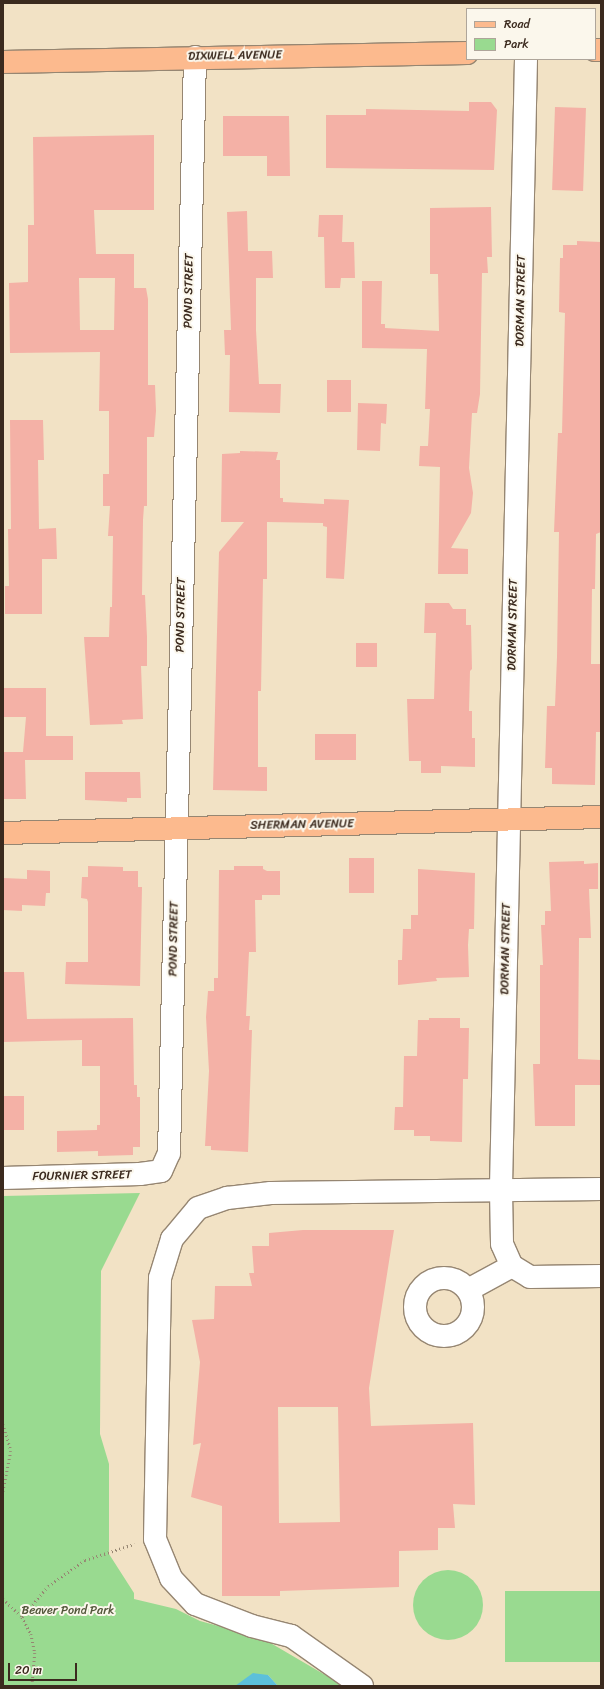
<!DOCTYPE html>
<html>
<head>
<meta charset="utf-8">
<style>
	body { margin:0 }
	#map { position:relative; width:604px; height:1689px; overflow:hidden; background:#f2e2c5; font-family:Sriracha,sans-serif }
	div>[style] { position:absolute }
	.green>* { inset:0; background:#99da90; transform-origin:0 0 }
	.round { border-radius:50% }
	.water>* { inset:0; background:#5cc0da }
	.building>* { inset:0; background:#f4b1a6; transform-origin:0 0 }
	.path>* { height:2.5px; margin-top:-1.25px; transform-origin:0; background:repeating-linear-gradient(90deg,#968672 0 1px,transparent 0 4px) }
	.roads { filter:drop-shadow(1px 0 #968672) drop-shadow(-1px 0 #968672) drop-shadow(0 1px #968672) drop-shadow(0 -1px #968672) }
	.minor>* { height:22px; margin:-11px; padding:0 11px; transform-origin:11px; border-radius:11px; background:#fff }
	.minor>.ring { margin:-11px; padding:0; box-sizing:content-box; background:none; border:22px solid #fff; border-radius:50% }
	.major>* { height:22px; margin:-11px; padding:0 11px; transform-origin:11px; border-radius:11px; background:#fcba8e }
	span { translate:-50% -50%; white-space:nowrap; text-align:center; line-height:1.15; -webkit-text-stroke:4px #fbf7ec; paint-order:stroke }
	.street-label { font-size:12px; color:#3b2a1e }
	.park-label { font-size:12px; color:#52563a }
	.frame { position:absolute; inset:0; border:4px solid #3b2a1e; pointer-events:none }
	.legend { position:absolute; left:466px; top:8px; width:130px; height:52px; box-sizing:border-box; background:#fbf7ec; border:1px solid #aea59a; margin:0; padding:5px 7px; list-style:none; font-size:12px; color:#3b2a1e }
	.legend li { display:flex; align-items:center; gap:8px; height:20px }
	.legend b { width:20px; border:1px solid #aea59a }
	.scale { position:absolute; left:8px; top:1663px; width:69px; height:18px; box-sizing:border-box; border:2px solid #3b2a1e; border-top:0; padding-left:5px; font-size:12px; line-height:14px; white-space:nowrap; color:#3b2a1e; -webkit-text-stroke:3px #fbf7ec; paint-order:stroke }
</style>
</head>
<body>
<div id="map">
	<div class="green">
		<i style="clip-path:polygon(140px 1193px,101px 1271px,100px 1434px,109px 1464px,109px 1554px,134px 1593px,134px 1599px,176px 1609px,200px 1621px,262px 1638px,344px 1686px,278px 1686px,268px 1675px,235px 1686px,3px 1686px,3px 1196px)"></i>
		<i class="round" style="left:413px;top:1570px;width:70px;height:70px"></i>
		<i style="left:601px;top:1591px;width:71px;height:96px;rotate:90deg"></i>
	</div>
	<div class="water">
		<i style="clip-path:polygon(253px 1673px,268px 1675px,278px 1686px,235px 1686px)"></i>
	</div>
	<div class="building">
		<i style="clip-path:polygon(469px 102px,491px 102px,497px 110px,494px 170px,326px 168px,326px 115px,366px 115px,366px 109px,469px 111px)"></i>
		<i style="left:555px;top:107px;width:31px;height:83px;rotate:2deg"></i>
		<i style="clip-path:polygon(223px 116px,289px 116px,290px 176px,267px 176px,267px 156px,223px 156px)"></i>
		<i style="clip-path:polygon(evenodd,154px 135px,154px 210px,94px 210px,96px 254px,134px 254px,134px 288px,146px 288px,148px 299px,148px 385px,155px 385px,156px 411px,154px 437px,147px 437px,147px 506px,144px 506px,143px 520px,142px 595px,145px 595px,147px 637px,147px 666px,141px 666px,143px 719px,122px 720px,123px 724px,90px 725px,84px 637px,109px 637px,110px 607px,112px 607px,113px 536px,108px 536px,110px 506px,103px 506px,103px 474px,109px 474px,109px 411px,99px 411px,100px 352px,10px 353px,9px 283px,28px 282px,28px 225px,34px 225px,33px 137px,154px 135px,79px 278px,115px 278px,114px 330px,80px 330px,79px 278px)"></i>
		<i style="clip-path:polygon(491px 207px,492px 257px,487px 257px,488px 273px,482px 273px,480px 394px,477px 413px,472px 413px,469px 468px,473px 493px,471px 513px,451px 548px,468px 549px,468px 574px,438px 574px,440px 467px,419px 466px,420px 446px,428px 446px,430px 409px,425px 409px,427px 349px,362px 348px,362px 281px,382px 281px,381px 324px,385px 324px,385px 328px,439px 331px,438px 274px,430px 274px,430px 208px)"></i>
		<i style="clip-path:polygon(247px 211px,248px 251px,272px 251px,273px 278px,256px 278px,256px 330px,259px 384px,281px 384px,280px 413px,229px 412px,230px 355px,225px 355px,224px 330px,231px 330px,227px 212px)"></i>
		<i style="clip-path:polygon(319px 215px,343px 215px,342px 242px,354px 242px,355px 278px,341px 278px,340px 288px,325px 288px,324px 237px,318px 237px)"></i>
		<i style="clip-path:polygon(577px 241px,601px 242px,601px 532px,596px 534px,595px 589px,592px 589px,591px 664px,601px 664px,601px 732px,596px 732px,595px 785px,552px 784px,552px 768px,545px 768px,547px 706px,555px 706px,557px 657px,559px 532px,554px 532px,558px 433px,562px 433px,565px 313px,559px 312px,560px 258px,563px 258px,563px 245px,577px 245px)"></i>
		<i style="left:327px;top:380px;width:24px;height:32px"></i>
		<i style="clip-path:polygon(358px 403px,387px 404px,386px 424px,381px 423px,380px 451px,357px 450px)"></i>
		<i style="clip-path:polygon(10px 420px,43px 420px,44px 460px,38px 460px,39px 529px,56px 528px,57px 559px,42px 559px,42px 614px,5px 614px,5px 586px,9px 586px,8px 529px,11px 529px)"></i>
		<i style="clip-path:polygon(240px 451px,278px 452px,276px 460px,280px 460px,280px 498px,283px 498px,283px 502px,324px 504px,324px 499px,349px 500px,344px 579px,326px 578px,327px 527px,323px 526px,323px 523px,267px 522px,267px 579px,263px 579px,261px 691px,258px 691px,258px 767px,267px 767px,267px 791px,213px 790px,219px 552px,244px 522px,221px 522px,222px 454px,240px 453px)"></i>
		<i style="clip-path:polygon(425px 603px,449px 603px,453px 609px,466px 609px,466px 625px,471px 625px,472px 669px,470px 671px,469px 711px,472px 711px,472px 738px,475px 738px,475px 767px,441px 766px,441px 773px,421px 773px,421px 761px,409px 761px,407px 699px,434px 699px,436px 633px,424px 633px)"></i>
		<i style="left:356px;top:643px;width:21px;height:24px"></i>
		<i style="clip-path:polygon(3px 688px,46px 688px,46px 736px,73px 736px,73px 760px,25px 760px,26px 799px,3px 799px,3px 752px,23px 752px,26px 717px,3px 717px)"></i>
		<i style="left:315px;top:734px;width:41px;height:26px"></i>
		<i style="clip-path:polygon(85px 772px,140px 772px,141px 798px,127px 798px,127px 802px,85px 800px)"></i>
		<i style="left:349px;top:858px;width:25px;height:35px"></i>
		<i style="clip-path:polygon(584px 861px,584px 864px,598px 863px,598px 889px,589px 889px,591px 938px,579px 938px,578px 1059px,601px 1060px,601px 1085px,575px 1085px,575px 1126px,535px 1126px,533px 1064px,540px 1064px,540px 965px,543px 965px,541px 925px,545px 925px,545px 911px,551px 911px,549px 862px)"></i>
		<i style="clip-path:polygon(88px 866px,123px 867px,123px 871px,138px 871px,138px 887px,142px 887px,140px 986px,65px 984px,66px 962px,88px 962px,88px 902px,87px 899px,81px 898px,82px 877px,88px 877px)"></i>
		<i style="clip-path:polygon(234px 866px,263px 866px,263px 869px,267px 871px,280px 871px,280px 895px,262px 895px,262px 900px,255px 900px,256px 952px,249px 952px,246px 1016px,250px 1016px,249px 1030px,252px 1030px,248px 1152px,211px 1150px,211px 1146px,205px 1146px,209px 1071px,206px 1017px,208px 991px,214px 991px,214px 978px,218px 978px,219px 870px,234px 870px)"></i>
		<i style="clip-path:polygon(418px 869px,475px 873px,474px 929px,469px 929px,468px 945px,469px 977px,436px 978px,437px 981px,398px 985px,398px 960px,402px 960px,403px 929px,411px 929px,411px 915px,418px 915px)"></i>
		<i style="clip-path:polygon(27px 870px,50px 871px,50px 893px,46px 893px,45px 906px,22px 905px,22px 911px,3px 910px,3px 878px,27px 879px)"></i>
		<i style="clip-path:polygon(3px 972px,24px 972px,27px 1019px,133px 1018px,134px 1085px,137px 1085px,137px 1097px,140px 1097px,140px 1147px,133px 1147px,133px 1155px,98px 1156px,98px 1151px,57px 1152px,57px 1131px,97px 1130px,97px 1125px,100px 1125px,100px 1066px,82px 1066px,82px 1040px,3px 1042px)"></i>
		<i style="clip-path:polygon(429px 1018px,460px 1018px,460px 1028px,469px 1028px,468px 1079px,463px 1079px,462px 1142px,430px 1141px,430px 1136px,414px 1136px,414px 1130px,394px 1130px,395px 1107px,403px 1107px,404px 1056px,417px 1056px,418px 1020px,429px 1020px)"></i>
		<i style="left:3px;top:1096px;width:21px;height:34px"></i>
		<i style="clip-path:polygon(evenodd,303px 1230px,394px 1230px,369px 1388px,371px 1426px,473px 1423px,475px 1505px,453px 1504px,455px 1528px,438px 1528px,438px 1550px,399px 1551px,399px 1587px,280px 1591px,280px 1596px,222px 1596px,222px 1506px,191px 1497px,201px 1443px,193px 1445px,200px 1362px,192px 1320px,214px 1319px,215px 1286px,252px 1286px,249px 1273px,254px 1273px,252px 1246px,269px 1246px,269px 1233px,303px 1230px,278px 1407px,338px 1407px,340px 1522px,279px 1523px,278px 1407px)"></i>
	</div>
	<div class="path">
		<i style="left:3px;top:1424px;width:28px;rotate:73deg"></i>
		<i style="left:11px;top:1451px;width:42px;rotate:101deg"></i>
		<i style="left:3px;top:1599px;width:26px;rotate:43deg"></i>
		<i style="left:22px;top:1617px;width:19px;rotate:62deg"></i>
		<i style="left:31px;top:1634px;width:19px;rotate:78deg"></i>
		<i style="left:35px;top:1653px;width:33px;rotate:95deg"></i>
		<i style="left:22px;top:1617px;width:40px;rotate:-50deg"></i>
		<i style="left:48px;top:1586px;width:45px;rotate:-35.1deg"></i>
		<i style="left:85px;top:1560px;width:52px;rotate:-18.1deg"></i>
	</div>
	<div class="roads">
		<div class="minor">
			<i style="left:526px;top:59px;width:1132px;rotate:91.27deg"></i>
			<i style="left:501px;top:1191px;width:53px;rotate:88.9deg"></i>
			<i style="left:502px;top:1244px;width:24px;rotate:66deg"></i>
			<i style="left:512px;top:1266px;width:21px;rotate:31deg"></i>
			<i style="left:530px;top:1277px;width:71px;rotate:-0.8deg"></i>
			<i style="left:3px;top:1178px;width:137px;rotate:-1.7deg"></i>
			<i style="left:140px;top:1174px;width:21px;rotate:-8deg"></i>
			<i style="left:161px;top:1171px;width:20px;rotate:-66deg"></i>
			<i style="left:169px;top:1153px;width:1096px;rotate:-88.64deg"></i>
			<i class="ring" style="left:415px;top:1278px;width:36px;height:36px"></i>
			<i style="left:468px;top:1290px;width:50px;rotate:-28.6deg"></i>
			<i style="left:362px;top:1686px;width:87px;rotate:-144.8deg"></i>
			<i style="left:291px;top:1636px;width:40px;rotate:-165.6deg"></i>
			<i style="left:252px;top:1626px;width:61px;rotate:-158.9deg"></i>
			<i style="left:195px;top:1604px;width:35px;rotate:-133deg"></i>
			<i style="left:171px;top:1578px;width:42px;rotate:-112.3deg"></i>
			<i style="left:155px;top:1539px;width:261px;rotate:-88.9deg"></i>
			<i style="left:160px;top:1278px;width:41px;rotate:-72.9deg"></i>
			<i style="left:172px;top:1239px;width:40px;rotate:-50deg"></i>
			<i style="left:198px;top:1208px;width:31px;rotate:-19deg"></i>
			<i style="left:227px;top:1198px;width:44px;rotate:-6.5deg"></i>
			<i style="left:271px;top:1193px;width:330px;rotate:-0.7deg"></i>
		</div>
		<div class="major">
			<i style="left:595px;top:50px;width:6px"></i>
			<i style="left:3px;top:62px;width:464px;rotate:-1.1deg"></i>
			<i style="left:3px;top:833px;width:598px;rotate:-1.53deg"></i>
		</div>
	</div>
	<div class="street-label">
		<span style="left:235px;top:56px;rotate:-1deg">DIXWELL AVENUE</span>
		<span style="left:189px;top:291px;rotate:-89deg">POND STREET</span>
		<span style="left:521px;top:301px;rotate:-89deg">DORMAN STREET</span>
		<span style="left:181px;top:615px;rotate:-89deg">POND STREET</span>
		<span style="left:513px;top:625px;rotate:-89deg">DORMAN STREET</span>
		<span style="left:302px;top:825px;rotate:-1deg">SHERMAN AVENUE</span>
		<span style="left:174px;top:939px;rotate:-89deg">POND STREET</span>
		<span style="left:506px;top:949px;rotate:-89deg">DORMAN STREET</span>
		<span style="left:82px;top:1176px;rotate:-1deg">FOURNIER STREET</span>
	</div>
	<div class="park-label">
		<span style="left:68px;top:1611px">Beaver Pond Park</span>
	</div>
	<div class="frame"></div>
	<ul class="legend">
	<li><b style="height:5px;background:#fcba8e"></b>Road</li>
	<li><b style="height:11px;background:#99da90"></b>Park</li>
	</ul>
	<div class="scale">20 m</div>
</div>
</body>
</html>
